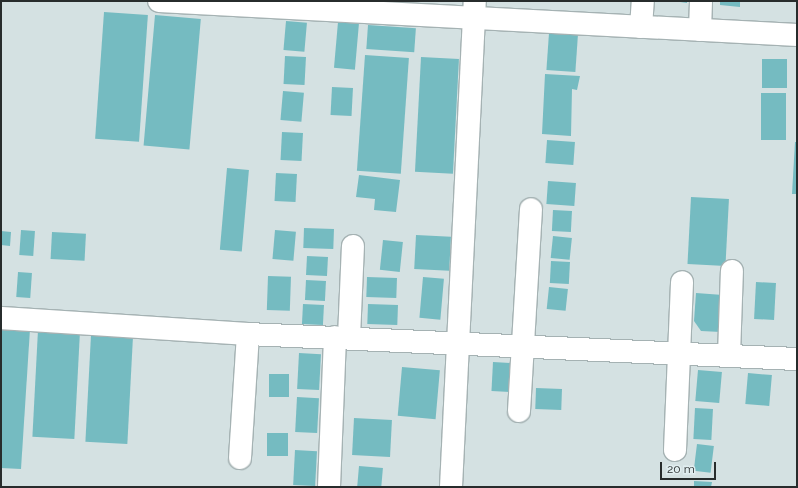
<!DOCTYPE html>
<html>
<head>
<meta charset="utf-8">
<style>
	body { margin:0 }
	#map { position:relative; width:798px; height:488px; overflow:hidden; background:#d4e1e2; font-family:Raleway,sans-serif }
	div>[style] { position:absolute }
	.building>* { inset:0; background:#75bbc1; transform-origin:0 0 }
	.roads { filter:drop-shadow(1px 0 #a5b2b3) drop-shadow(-1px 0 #a5b2b3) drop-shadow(0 1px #a5b2b3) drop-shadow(0 -1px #a5b2b3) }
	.minor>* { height:22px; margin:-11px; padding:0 11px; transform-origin:11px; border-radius:11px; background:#fff }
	span { translate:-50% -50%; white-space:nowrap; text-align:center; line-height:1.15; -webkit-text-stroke:3px #e1eef0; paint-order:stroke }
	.frame { position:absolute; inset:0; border:2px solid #272c2c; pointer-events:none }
	.scale { position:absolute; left:660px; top:462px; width:56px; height:18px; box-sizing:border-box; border:2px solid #272c2c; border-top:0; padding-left:5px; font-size:12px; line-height:14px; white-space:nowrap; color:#272c2c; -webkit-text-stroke:3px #e1eef0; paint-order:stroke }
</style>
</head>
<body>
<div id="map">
	<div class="building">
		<i style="clip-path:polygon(673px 1px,687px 1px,687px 3px)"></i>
		<i style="clip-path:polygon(720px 1px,740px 1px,740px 7px,720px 5px)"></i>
		<i style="left:104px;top:12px;width:44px;height:127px;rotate:4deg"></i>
		<i style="left:155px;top:15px;width:46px;height:131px;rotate:5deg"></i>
		<i style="left:286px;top:21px;width:21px;height:29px;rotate:5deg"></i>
		<i style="left:338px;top:22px;width:21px;height:46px;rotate:5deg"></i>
		<i style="left:368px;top:25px;width:48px;height:24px;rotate:4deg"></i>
		<i style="left:549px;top:33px;width:29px;height:37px;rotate:4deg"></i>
		<i style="left:365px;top:55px;width:44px;height:116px;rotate:4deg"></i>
		<i style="left:285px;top:56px;width:21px;height:28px;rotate:3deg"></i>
		<i style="left:421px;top:57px;width:38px;height:115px;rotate:3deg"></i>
		<i style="left:762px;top:59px;width:25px;height:29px"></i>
		<i style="clip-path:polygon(545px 74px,580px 76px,577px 90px,572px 89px,571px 136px,542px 134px)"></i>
		<i style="left:332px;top:87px;width:21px;height:28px;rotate:3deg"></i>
		<i style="left:283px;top:91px;width:21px;height:29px;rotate:5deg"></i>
		<i style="left:761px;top:93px;width:25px;height:47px"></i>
		<i style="left:282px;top:132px;width:21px;height:28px;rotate:3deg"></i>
		<i style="left:547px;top:140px;width:28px;height:23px;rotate:4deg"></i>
		<i style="clip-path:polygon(795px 142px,797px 142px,797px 194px,792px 194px)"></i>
		<i style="left:227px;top:168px;width:22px;height:82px;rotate:5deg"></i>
		<i style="left:276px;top:173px;width:21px;height:28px;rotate:3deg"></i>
		<i style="clip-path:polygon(359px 175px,400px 180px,396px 212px,374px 210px,375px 199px,356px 197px)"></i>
		<i style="left:548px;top:181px;width:28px;height:23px;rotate:4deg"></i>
		<i style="left:691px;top:197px;width:38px;height:67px;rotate:3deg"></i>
		<i style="left:553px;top:210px;width:19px;height:21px;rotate:3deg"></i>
		<i style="left:304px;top:228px;width:30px;height:20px;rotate:2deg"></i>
		<i style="left:21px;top:230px;width:14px;height:25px;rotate:4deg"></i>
		<i style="left:275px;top:230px;width:21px;height:29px;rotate:5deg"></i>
		<i style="clip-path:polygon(1px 231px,11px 232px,10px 246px,1px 245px)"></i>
		<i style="left:52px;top:232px;width:34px;height:27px;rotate:3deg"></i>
		<i style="left:416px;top:235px;width:35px;height:34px;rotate:3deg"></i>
		<i style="left:553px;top:236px;width:19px;height:22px;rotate:6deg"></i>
		<i style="left:383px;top:240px;width:20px;height:30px;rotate:6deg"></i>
		<i style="left:307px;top:256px;width:21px;height:19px;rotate:3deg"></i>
		<i style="left:551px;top:261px;width:19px;height:22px;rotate:3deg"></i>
		<i style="left:18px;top:272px;width:14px;height:25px;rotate:4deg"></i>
		<i style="left:268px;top:276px;width:23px;height:34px;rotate:2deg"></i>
		<i style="left:367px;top:277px;width:30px;height:20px;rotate:2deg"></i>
		<i style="left:423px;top:277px;width:21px;height:41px;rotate:5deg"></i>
		<i style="left:306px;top:280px;width:20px;height:20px;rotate:3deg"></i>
		<i style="left:756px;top:282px;width:20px;height:37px;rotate:3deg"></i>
		<i style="left:549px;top:287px;width:19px;height:22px;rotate:6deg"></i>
		<i style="clip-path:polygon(696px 293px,723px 295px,721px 332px,701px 331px,694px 321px)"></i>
		<i style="left:303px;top:304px;width:21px;height:20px;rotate:3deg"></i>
		<i style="left:368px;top:304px;width:30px;height:20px;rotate:2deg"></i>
		<i style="clip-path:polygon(1px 328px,30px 329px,21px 469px,1px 468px)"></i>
		<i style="left:38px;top:330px;width:42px;height:107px;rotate:3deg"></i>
		<i style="left:91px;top:335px;width:42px;height:107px;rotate:3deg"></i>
		<i style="left:299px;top:353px;width:22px;height:36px;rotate:3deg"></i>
		<i style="left:493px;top:362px;width:20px;height:29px;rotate:3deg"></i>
		<i style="left:402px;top:367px;width:38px;height:49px;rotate:5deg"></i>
		<i style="left:698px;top:370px;width:24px;height:31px;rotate:5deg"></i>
		<i style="left:748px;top:373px;width:24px;height:31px;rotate:5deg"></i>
		<i style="left:269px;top:374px;width:20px;height:23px"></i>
		<i style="left:536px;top:388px;width:26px;height:21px;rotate:2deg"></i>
		<i style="left:297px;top:397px;width:22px;height:35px;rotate:3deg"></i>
		<i style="left:695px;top:408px;width:18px;height:31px;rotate:3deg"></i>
		<i style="left:354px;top:418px;width:38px;height:37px;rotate:3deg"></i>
		<i style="left:267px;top:433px;width:21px;height:23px"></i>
		<i style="left:697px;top:444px;width:17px;height:27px;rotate:7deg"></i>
		<i style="left:295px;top:450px;width:22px;height:35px;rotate:3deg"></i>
		<i style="left:359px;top:466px;width:24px;height:21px;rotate:5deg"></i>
		<i style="clip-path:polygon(694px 481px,712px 482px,711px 487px,694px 487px)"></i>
	</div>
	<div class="roads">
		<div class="minor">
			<i style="left:159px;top:1px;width:639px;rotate:3.05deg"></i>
			<i style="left:641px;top:27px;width:26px;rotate:-86deg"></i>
			<i style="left:700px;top:30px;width:29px;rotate:-88deg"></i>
			<i style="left:1px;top:318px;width:248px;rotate:3.7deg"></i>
			<i style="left:248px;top:334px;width:550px;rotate:2.61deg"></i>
			<i style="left:349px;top:337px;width:91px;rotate:-87.5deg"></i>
			<i style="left:729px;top:355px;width:84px;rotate:-88deg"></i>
			<i style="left:519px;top:411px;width:202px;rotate:-86.6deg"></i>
			<i style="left:675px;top:450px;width:168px;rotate:-87.6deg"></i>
			<i style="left:240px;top:458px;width:124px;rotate:-86.3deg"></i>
			<i style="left:329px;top:487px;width:150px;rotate:-87.7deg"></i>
			<i style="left:451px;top:487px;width:487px;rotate:-87.2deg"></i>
		</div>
	</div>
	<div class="frame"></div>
	<div class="scale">20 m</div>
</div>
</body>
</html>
